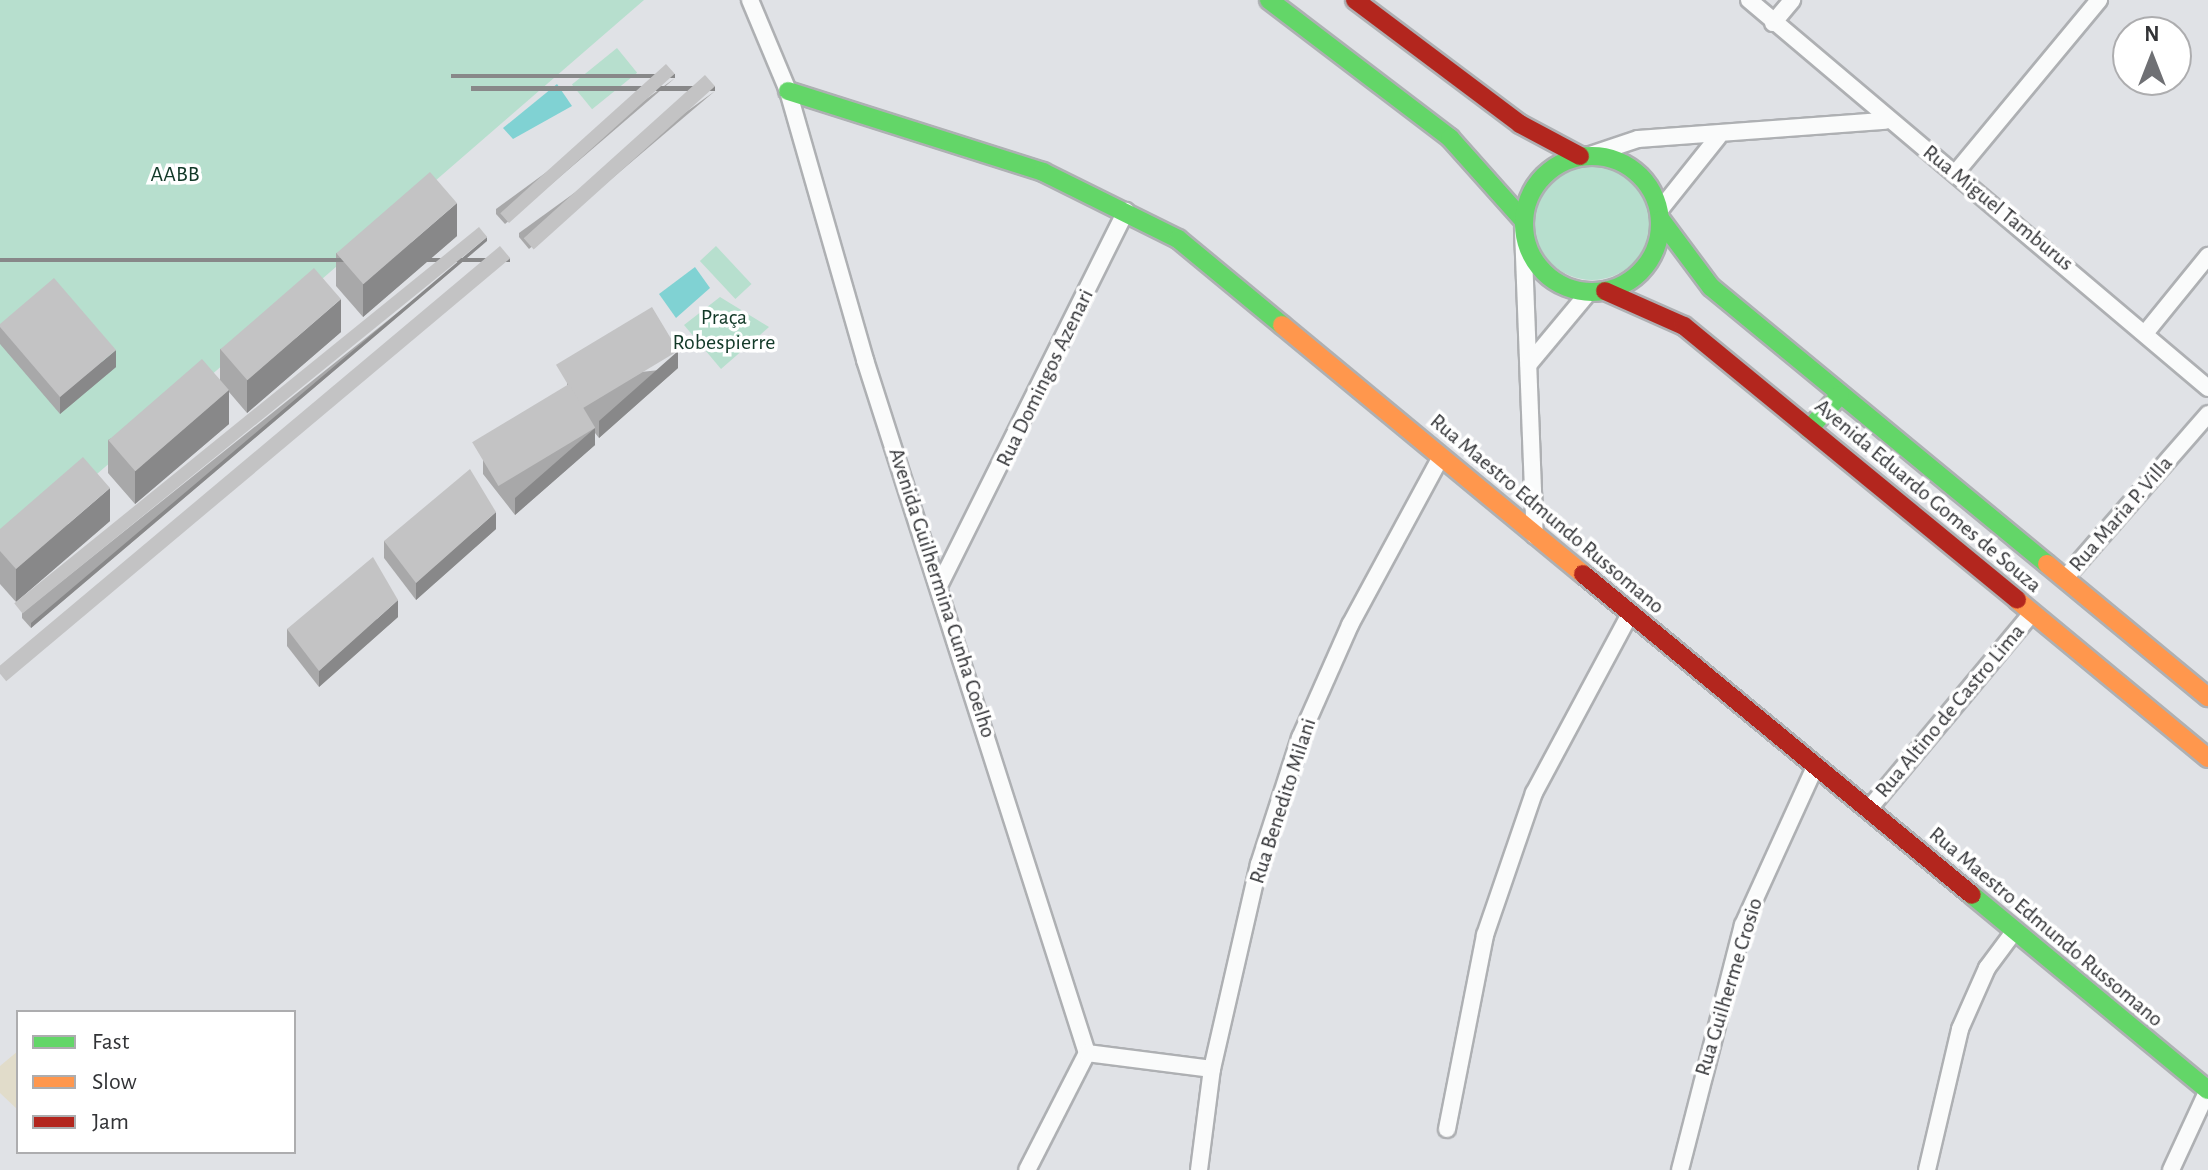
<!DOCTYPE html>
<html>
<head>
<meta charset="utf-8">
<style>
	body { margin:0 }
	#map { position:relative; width:2208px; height:1170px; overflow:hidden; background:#e0e2e6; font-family:"Alegreya Sans",sans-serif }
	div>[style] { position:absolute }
	.green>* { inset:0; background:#b7dfce; transform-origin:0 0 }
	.round { border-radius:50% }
	.sand>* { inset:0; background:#e1dcca }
	.water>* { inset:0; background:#80d2d3 }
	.roads { filter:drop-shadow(2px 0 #aeb0b3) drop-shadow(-2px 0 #aeb0b3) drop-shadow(0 2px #aeb0b3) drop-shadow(0 -2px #aeb0b3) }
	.street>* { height:16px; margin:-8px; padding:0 8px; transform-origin:8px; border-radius:8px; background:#fafbfb }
	.fast>* { height:18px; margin:-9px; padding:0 9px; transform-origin:9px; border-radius:9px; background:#63d668 }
	.fast>.ring { margin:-9px; padding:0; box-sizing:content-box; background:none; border:18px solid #63d668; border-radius:50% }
	.slow>* { height:18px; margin:-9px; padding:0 9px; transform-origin:9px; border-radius:9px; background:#ff974d }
	.jam>* { height:18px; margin:-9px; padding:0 9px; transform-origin:9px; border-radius:9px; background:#b3261e }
	.wall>* { inset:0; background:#a8a8a9 }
	.shaded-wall>* { inset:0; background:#888889; transform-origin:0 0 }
	.building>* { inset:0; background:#c3c3c4; transform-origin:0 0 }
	span { translate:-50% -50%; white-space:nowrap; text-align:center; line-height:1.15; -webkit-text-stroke:7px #fff; paint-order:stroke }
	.park-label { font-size:22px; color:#123928 }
	.street-label { font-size:22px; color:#323336 }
	.legend { position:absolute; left:16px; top:1010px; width:280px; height:144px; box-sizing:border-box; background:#fff; border:2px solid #adadaf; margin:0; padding:10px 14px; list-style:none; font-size:24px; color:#323336 }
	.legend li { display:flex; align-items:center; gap:16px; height:40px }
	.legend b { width:40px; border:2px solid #adadaf }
	.north { position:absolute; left:2112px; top:16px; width:80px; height:80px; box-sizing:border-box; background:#fff; border:2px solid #adadaf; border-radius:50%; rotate:0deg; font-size:22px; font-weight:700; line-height:32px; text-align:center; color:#323336 }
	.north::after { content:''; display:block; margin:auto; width:28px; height:36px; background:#6f7074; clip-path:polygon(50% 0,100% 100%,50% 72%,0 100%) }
</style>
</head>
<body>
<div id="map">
	<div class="green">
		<i style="clip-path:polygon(0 0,644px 0,0 558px)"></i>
		<i style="left:617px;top:48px;width:32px;height:58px;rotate:51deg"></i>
		<i class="round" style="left:1534px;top:164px;width:116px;height:116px"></i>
		<i style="left:716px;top:246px;width:52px;height:22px;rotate:47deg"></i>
		<i style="clip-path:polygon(720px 297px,769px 327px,721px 369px,684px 325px)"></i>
	</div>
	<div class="sand">
		<i style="clip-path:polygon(18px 1051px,18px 1110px,0 1093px,0 1066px)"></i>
	</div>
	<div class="water">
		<i style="clip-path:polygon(557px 84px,572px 106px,513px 139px,503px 128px)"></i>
		<i style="clip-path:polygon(695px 267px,710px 288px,676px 318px,659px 294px)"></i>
	</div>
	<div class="roads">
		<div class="street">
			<i style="left:750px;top:0;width:99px;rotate:67.3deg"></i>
			<i style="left:788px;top:91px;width:280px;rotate:74deg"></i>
			<i style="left:865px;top:360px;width:728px;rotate:72.24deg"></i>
			<i style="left:1087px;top:1053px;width:131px;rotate:117.1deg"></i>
			<i style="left:1749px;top:0;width:601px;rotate:40.21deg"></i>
			<i style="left:1773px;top:23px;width:30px;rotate:-50deg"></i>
			<i style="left:1587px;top:156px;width:54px;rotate:-18.4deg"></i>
			<i style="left:1638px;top:139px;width:248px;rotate:-4.2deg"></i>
			<i style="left:1958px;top:170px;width:221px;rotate:-50.3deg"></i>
			<i style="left:1659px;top:211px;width:95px;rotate:-51.4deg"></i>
			<i style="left:1523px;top:230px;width:306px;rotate:87.8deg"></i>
			<i style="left:2147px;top:331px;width:97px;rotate:-50.9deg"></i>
			<i style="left:1529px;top:364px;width:94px;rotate:-50.2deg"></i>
			<i style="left:2066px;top:577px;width:216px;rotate:-48.9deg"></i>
			<i style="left:940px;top:584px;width:417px;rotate:-63.5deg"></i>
			<i style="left:1868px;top:810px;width:256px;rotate:-50.2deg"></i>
			<i style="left:1087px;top:1053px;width:126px;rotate:7.3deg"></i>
			<i style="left:1447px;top:1129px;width:198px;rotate:-78.9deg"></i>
			<i style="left:1485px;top:935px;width:150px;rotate:-71deg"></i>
			<i style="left:1534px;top:793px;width:203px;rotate:-61.8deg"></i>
			<i style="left:1199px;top:1170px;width:102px;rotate:-82.7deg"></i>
			<i style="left:1212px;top:1069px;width:210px;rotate:-77.1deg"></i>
			<i style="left:1259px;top:864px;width:133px;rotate:-72deg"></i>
			<i style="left:1300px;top:738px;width:124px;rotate:-66.1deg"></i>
			<i style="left:1350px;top:625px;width:191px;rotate:-61.6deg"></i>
			<i style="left:1680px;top:1170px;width:253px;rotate:-75.6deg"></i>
			<i style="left:1743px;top:925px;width:174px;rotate:-65.5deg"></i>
			<i style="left:1927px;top:1170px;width:145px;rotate:-76.8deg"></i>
			<i style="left:1960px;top:1029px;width:67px;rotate:-66.1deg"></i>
			<i style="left:1987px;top:968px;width:44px;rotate:-53.4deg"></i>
			<i style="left:2171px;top:1170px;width:88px;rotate:-65.2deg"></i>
		</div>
		<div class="fast">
			<i style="left:1269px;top:0;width:228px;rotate:37.3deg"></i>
			<i style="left:1450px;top:138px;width:110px;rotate:48.3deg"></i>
			<i style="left:788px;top:91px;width:268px;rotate:17.6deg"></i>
			<i style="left:1043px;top:172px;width:151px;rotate:26.4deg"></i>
			<i style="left:1178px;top:239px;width:135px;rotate:39.6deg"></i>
			<i class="ring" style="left:1524px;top:156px;width:118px;height:118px"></i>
			<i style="left:1661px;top:220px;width:84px;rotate:53.3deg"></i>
			<i style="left:1711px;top:287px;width:435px;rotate:39.5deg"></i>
			<i style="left:1809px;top:429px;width:46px;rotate:-47.6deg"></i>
			<i style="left:1972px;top:895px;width:306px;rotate:39.6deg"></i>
		</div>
		<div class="slow">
			<i style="left:1282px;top:325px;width:391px;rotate:39.6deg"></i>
			<i style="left:2047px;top:564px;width:209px;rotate:39.6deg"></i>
			<i style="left:2017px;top:600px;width:248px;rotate:39.6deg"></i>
		</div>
		<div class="jam">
			<i style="left:1355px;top:0;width:206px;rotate:36.9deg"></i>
			<i style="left:1520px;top:124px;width:68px;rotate:28.1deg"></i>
			<i style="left:1605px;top:291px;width:86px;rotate:23.9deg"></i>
			<i style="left:1684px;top:326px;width:431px;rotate:39.4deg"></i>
			<i style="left:1583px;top:574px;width:504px;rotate:39.53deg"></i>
		</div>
	</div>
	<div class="wall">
		<i style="clip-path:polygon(675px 78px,505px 224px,496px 214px,496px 209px)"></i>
		<i style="clip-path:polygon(715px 91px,529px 249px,519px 237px,519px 233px)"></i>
		<i style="clip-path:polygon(457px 236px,363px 317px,336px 286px,336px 253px)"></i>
		<i style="clip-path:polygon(487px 241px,31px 628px,22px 618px,22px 613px)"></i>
		<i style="clip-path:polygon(0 324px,116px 367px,60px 414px,0 344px)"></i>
		<i style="clip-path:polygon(341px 332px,247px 413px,229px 392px,229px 424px,135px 504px,108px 473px,108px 440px,220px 380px,220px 349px)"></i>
		<i style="clip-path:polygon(678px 368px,599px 438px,595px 433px,595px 445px,515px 515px,483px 474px,483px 457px,567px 386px,567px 380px)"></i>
		<i style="clip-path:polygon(110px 521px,16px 602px,0 584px,0 529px)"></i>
		<i style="clip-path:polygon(496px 529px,416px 600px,384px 558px,384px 541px)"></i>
		<i style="clip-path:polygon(398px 617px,319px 687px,287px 646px,287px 629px)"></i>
	</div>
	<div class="shaded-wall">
		<i style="left:675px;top:74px;width:4px;height:224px;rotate:90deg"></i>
		<i style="left:715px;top:86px;width:5px;height:244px;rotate:90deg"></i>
		<i style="clip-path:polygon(457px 203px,457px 236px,363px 317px,363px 284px)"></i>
		<i style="clip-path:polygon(487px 237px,487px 241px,31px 628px,31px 623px)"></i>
		<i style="left:510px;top:258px;width:4px;height:670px;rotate:90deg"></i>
		<i style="clip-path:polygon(341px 299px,341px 332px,247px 413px,247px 380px)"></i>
		<i style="clip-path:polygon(116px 350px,116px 367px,60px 414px,60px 397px)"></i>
		<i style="clip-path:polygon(678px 351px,678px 368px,599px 438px,599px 421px)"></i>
		<i style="clip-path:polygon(229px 390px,229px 424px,135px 504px,135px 471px)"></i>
		<i style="clip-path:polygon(595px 428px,595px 445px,515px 515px,515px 498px)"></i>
		<i style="clip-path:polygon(110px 488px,110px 521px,16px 602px,16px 569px)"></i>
		<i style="clip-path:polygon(496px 512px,496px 529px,416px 600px,416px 583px)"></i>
		<i style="clip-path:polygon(398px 600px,398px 617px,319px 687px,319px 671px)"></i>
	</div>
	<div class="building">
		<i style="left:666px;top:64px;width:13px;height:223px;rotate:48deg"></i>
		<i style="left:705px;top:75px;width:15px;height:244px;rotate:48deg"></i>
		<i style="left:430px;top:172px;width:41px;height:124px;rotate:49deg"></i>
		<i style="left:479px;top:227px;width:13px;height:598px;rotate:51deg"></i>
		<i style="left:500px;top:246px;width:16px;height:658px;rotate:50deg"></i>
		<i style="left:314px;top:268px;width:41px;height:124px;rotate:49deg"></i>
		<i style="clip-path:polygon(54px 278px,116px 350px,60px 397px,0 327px,0 324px)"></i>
		<i style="left:652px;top:307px;width:51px;height:112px;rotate:59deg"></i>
		<i style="left:202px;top:359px;width:41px;height:124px;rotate:49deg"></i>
		<i style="left:569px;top:384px;width:51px;height:113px;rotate:59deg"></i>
		<i style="clip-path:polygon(83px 457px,110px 488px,16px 569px,0 551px,0 529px)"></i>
		<i style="clip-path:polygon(470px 469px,496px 512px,416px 583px,384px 541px)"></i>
		<i style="clip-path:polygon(373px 557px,398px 600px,319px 671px,287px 629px)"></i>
	</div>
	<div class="park-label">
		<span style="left:175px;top:175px">AABB</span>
		<span style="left:724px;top:330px">Praça<br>Robespierre</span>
	</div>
	<div class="street-label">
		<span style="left:1998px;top:208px;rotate:39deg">Rua Miguel Tamburus</span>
		<span style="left:1045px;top:378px;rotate:-64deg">Rua Domingos Azenari</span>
		<span style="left:1928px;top:496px;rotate:40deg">Avenida Eduardo Gomes de Souza</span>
		<span style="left:1547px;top:514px;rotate:40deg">Rua Maestro Edmundo Russomano</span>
		<span style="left:2121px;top:514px;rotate:-49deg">Rua Maria P. Villa</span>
		<span style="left:942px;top:593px;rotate:72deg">Avenida Guilhermina Cunha Coelho</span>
		<span style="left:1950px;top:711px;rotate:-50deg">Rua Altino de Castro Lima</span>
		<span style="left:1283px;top:801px;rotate:-72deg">Rua Benedito Milani</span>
		<span style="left:2046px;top:927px;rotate:40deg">Rua Maestro Edmundo Russomano</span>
		<span style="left:1729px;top:987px;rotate:-73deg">Rua Guilherme Crosio</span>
	</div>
	<ul class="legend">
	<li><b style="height:10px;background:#63d668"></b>Fast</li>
	<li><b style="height:10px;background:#ff974d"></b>Slow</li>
	<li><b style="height:10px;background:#b3261e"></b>Jam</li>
	</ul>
	<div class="north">N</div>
</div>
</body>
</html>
